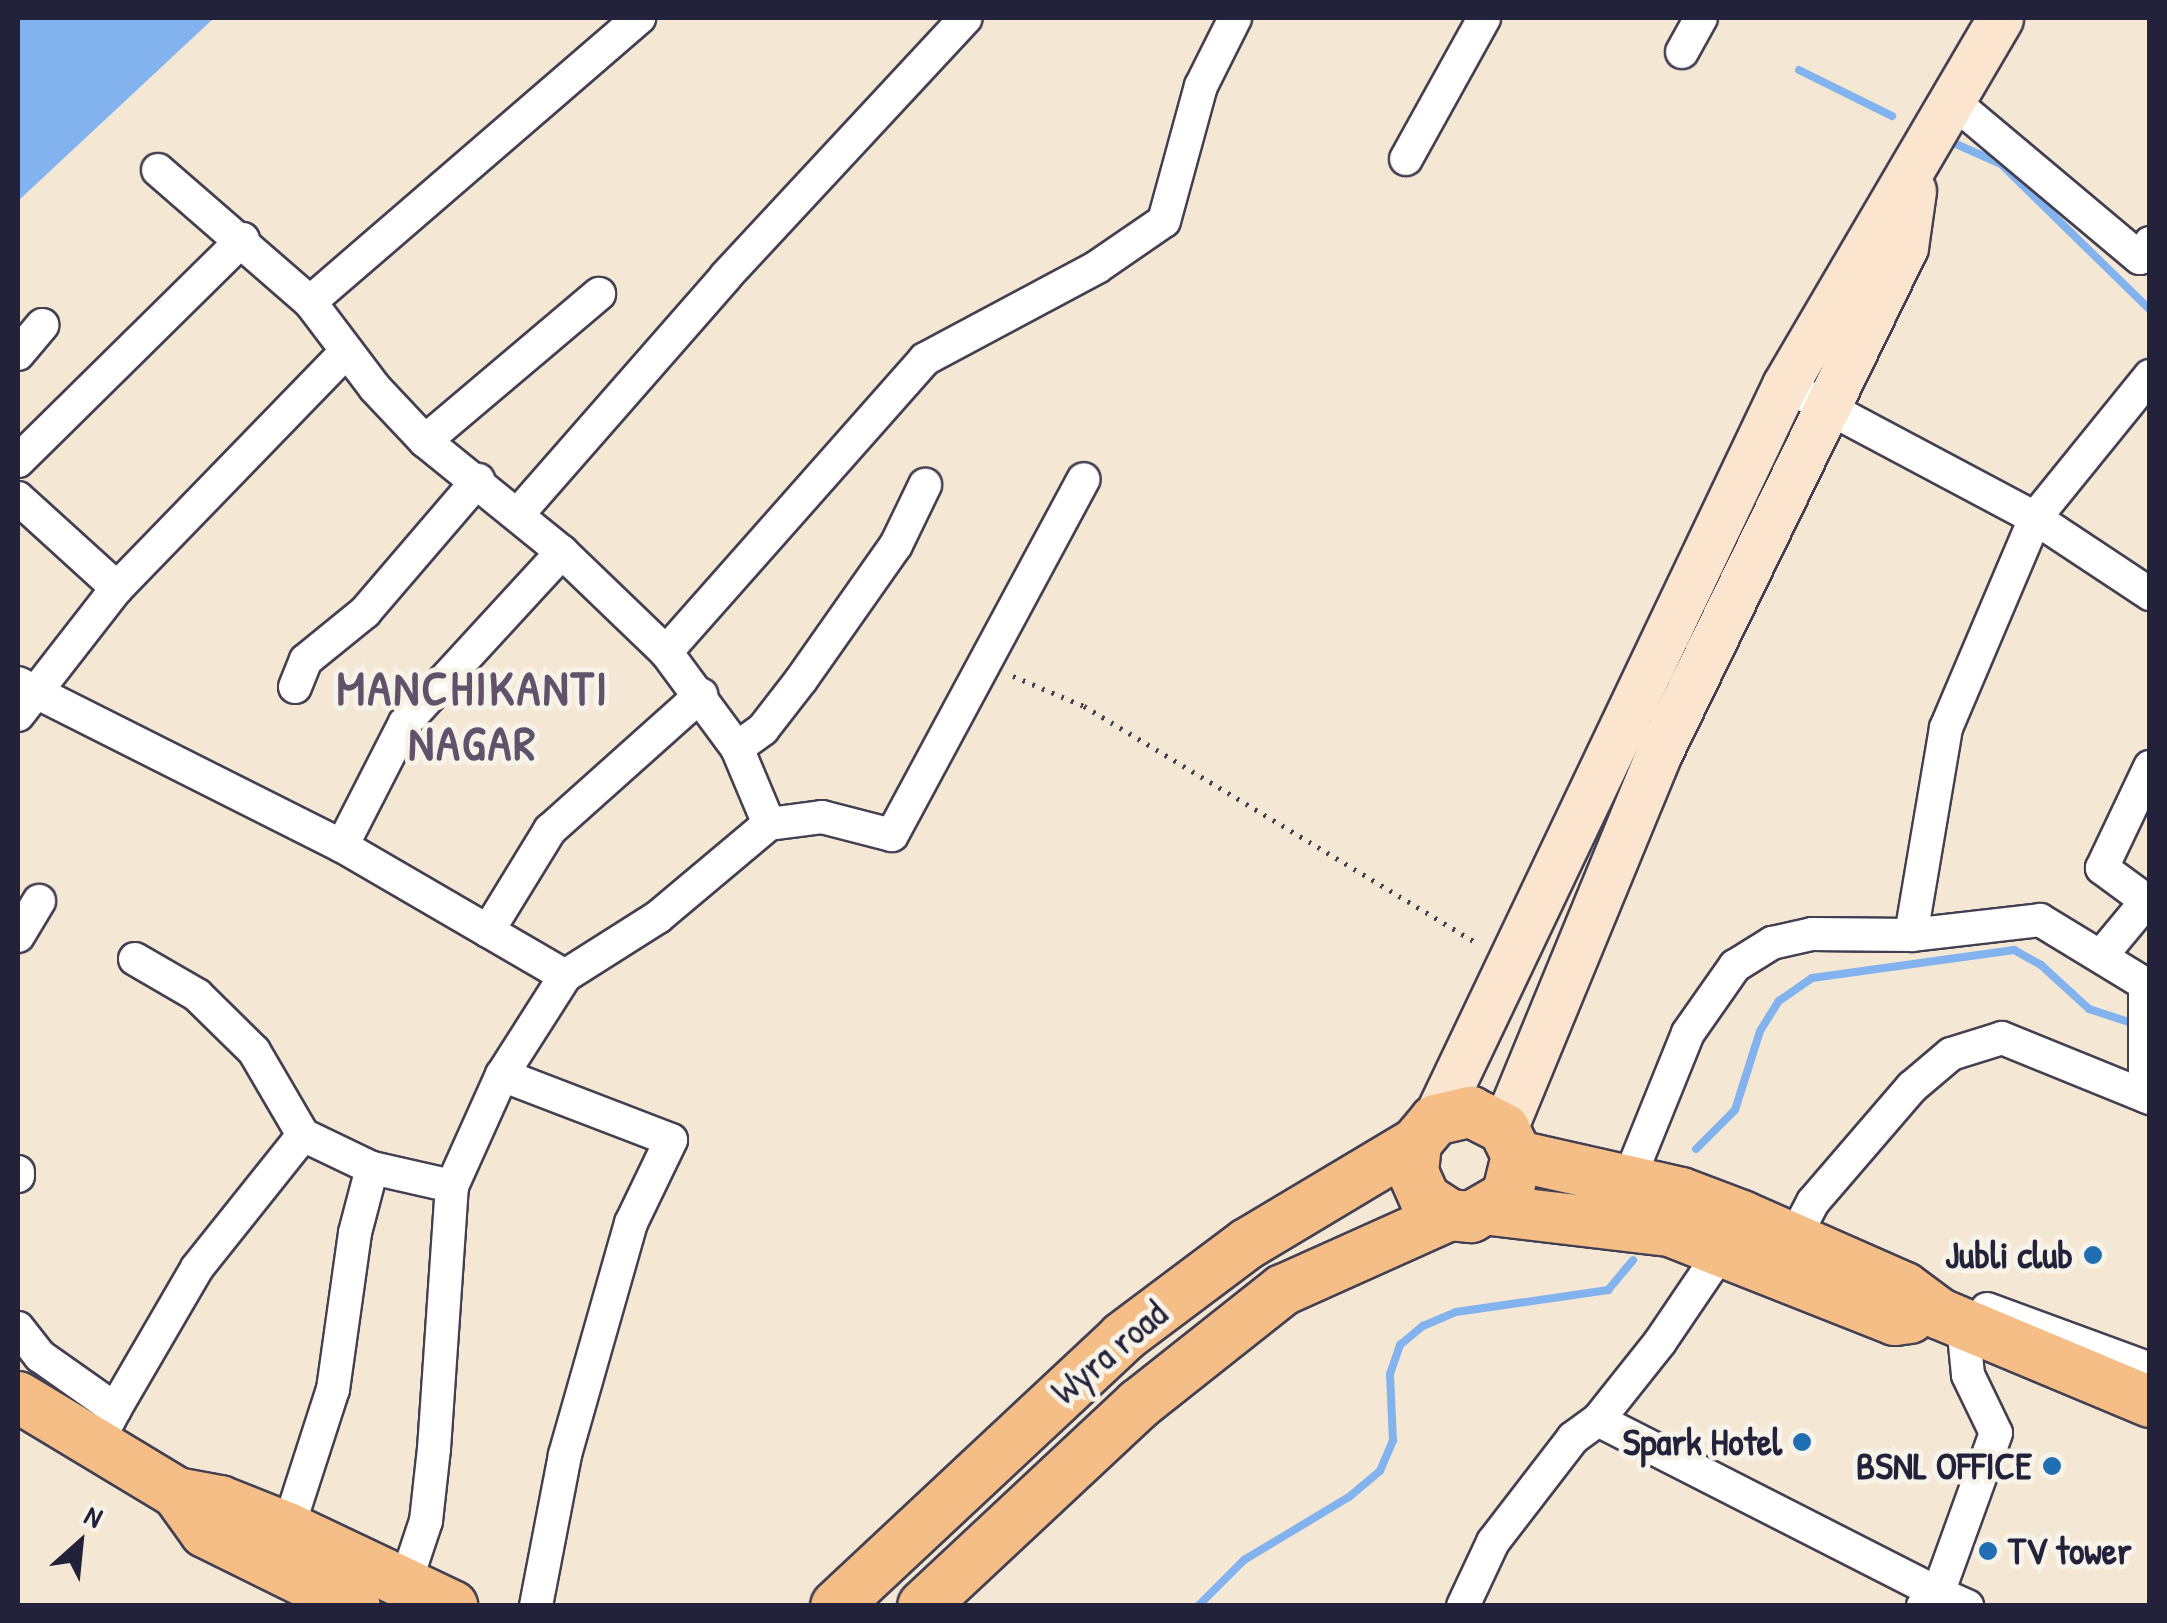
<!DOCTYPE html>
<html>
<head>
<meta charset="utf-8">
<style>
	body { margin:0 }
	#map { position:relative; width:2167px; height:1623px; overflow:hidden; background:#f4e8d4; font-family:"Patrick Hand",sans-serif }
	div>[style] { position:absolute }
	.water>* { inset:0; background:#83b3ee }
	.stream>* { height:8px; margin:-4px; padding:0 4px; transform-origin:4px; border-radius:4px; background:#83b3ee }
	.path>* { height:5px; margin-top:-2.5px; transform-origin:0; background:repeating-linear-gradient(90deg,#424052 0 2.5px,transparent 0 10.5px) }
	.roads { filter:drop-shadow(2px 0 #424052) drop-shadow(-2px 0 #424052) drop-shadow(0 2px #424052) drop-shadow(0 -2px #424052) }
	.street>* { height:32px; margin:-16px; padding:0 16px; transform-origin:16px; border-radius:16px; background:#fff }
	.secondary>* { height:45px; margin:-22.5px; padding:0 22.5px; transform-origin:22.5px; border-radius:22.5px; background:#fbe5cf }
	.primary>* { height:50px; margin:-25px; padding:0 25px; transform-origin:25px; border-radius:25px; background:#f6be87 }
	.dots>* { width:28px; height:28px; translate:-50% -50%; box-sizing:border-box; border:5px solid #f7f3e8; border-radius:50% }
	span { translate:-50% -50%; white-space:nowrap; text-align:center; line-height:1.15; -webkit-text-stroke:10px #f7f3e8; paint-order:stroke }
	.poi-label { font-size:38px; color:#22223b; font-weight:700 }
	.right { translate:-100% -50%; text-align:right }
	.left { translate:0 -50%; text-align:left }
	.street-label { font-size:38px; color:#22223b }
	.district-label { font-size:48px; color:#61526b; font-weight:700; letter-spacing:2.5px }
	.frame { position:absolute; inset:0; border:20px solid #22223b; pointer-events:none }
	.north { position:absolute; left:30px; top:1493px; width:100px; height:100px; -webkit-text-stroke:8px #f7f3e8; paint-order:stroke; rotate:27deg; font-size:28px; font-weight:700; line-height:40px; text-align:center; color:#22223b }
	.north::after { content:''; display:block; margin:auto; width:35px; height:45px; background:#22223b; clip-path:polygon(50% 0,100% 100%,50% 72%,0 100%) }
</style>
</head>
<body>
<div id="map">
	<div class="water">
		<i style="clip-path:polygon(18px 18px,214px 18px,18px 201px)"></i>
	</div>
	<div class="stream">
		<i style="left:1799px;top:70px;width:104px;rotate:26.3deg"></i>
		<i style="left:1947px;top:140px;width:59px;rotate:24deg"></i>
		<i style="left:2001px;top:164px;width:209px;rotate:44.4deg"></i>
		<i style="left:1696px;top:1149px;width:55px;rotate:-45deg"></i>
		<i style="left:1735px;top:1110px;width:83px;rotate:-72.4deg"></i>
		<i style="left:1760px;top:1031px;width:36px;rotate:-58deg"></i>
		<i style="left:1779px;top:1001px;width:40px;rotate:-34.9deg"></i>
		<i style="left:1812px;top:978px;width:204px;rotate:-7.9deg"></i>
		<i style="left:2014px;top:950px;width:31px;rotate:29deg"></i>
		<i style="left:2041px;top:965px;width:65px;rotate:42.5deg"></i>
		<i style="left:2089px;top:1009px;width:48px;rotate:18.1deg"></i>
		<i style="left:1198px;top:1606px;width:65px;rotate:-45deg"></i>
		<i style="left:1244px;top:1560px;width:122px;rotate:-31deg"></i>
		<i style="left:1349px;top:1497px;width:40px;rotate:-40deg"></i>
		<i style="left:1380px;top:1471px;width:33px;rotate:-67deg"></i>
		<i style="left:1393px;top:1441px;width:67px;rotate:-92.6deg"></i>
		<i style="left:1390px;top:1374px;width:31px;rotate:-71deg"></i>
		<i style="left:1400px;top:1345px;width:30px;rotate:-40deg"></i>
		<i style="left:1423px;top:1326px;width:36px;rotate:-23deg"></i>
		<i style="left:1456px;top:1312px;width:154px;rotate:-8.2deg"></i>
		<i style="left:1608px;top:1290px;width:39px;rotate:-50deg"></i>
	</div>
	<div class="path">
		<i style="left:1013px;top:676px;width:77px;rotate:22.9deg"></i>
		<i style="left:1084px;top:706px;width:461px;rotate:31.1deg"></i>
	</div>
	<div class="roads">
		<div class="street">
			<i style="left:1682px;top:52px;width:39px;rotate:-61deg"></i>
			<i style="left:1955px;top:103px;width:241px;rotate:40deg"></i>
			<i style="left:2140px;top:258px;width:18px;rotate:-56deg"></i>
			<i style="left:1406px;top:159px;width:161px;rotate:-61deg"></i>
			<i style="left:158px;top:170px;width:201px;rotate:41deg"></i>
			<i style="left:310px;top:302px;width:108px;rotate:52.9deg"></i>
			<i style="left:375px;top:388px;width:73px;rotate:46.7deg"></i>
			<i style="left:425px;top:441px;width:176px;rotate:39deg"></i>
			<i style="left:562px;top:552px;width:144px;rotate:43.9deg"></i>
			<i style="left:666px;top:652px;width:119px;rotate:53.5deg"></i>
			<i style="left:737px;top:748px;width:82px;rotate:67.2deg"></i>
			<i style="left:310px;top:302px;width:435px;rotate:-40.8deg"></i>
			<i style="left:18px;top:354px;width:38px;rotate:-50deg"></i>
			<i style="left:1785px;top:385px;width:283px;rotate:28deg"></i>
			<i style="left:2035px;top:518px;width:138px;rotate:33.5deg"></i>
			<i style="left:425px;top:441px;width:228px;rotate:-40.2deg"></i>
			<i style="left:18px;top:461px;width:316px;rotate:-44.6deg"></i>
			<i style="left:18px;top:498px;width:134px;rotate:42.3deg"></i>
			<i style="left:117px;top:588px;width:330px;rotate:-45.9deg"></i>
			<i style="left:518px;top:514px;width:316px;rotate:-48.8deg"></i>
			<i style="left:726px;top:276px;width:352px;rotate:-47.1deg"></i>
			<i style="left:666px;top:652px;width:391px;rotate:-48.5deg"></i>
			<i style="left:925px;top:359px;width:195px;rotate:-28.1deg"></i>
			<i style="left:1097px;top:267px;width:81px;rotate:-34.5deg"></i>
			<i style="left:1164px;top:221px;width:140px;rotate:-74.7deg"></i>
			<i style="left:1201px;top:86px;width:76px;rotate:-63.4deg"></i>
			<i style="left:18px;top:683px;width:363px;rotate:26.7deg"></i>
			<i style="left:342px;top:846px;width:258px;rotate:30.2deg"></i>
			<i style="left:295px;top:687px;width:29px;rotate:-68deg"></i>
			<i style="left:306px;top:660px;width:76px;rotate:-39.1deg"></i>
			<i style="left:365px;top:612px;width:174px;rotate:-49.4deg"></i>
			<i style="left:18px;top:715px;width:161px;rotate:-52.1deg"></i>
			<i style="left:737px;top:748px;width:32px;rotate:-36deg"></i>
			<i style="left:763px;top:729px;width:62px;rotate:-52.2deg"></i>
			<i style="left:801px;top:680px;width:165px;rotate:-54.9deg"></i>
			<i style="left:896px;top:545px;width:67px;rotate:-64.2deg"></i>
			<i style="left:342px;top:846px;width:138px;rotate:-62.9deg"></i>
			<i style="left:405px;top:723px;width:232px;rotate:-47.4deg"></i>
			<i style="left:2147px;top:901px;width:56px;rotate:-143.7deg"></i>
			<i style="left:2102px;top:868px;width:112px;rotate:-64.6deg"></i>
			<i style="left:488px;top:931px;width:119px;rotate:-58.5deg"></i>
			<i style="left:550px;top:830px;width:203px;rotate:-41.8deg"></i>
			<i style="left:1911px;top:935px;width:210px;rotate:-80.4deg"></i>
			<i style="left:1946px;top:728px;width:228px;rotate:-67deg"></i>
			<i style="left:2035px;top:518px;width:183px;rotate:-51deg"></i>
			<i style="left:18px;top:936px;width:41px;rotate:-59deg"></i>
			<i style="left:2101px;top:956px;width:77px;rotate:-50.3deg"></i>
			<i style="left:135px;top:959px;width:72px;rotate:30.1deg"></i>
			<i style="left:197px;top:995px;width:80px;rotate:44.5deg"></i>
			<i style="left:254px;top:1051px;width:97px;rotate:59.7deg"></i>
			<i style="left:303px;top:1135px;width:76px;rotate:25.6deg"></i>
			<i style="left:372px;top:1168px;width:67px;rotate:104.7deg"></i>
			<i style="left:355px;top:1233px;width:158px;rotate:98deg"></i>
			<i style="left:333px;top:1389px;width:146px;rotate:107.9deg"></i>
			<i style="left:502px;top:1075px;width:181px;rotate:21deg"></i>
			<i style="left:671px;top:1140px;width:92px;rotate:115.7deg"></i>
			<i style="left:631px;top:1223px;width:241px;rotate:105.9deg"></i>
			<i style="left:565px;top:1455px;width:154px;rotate:100.9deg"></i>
			<i style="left:2145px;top:1096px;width:110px;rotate:-90deg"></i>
			<i style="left:372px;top:1168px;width:82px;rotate:12.7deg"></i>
			<i style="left:18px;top:1172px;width:4px;rotate:90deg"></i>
			<i style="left:1629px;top:1179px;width:157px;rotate:-68deg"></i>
			<i style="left:1688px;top:1033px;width:82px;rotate:-55deg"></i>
			<i style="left:1735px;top:966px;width:44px;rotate:-31.9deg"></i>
			<i style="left:1772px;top:943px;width:41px;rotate:-12.7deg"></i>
			<i style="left:1812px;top:934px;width:99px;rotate:0.6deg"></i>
			<i style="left:1911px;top:935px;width:130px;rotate:-6.6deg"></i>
			<i style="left:2040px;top:920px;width:129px;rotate:31.3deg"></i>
			<i style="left:1794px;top:1238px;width:41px;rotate:-62.2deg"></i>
			<i style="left:1813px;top:1202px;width:152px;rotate:-49.3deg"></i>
			<i style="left:1912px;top:1087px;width:51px;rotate:-40.2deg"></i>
			<i style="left:1951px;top:1054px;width:53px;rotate:-17.4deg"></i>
			<i style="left:2002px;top:1038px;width:160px;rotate:22.1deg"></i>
			<i style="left:1987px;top:1309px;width:174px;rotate:20.2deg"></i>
			<i style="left:1963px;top:1324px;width:51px;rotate:84.4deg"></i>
			<i style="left:1968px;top:1375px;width:64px;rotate:64.2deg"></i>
			<i style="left:1996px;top:1433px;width:170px;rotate:109.9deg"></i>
			<i style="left:1938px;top:1593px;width:32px;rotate:24deg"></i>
			<i style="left:18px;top:1328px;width:36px;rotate:52deg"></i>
			<i style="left:40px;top:1356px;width:92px;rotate:35.2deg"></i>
			<i style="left:115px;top:1409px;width:19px;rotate:118deg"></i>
			<i style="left:115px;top:1409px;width:163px;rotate:-59.8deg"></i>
			<i style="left:197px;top:1268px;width:170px;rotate:-51.4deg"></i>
			<i style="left:1598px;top:1420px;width:381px;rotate:27deg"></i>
			<i style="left:1938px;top:1593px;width:20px;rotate:139deg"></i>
			<i style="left:405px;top:1584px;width:66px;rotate:-71.6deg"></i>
			<i style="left:426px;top:1521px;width:72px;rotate:-83.7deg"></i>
			<i style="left:434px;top:1449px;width:264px;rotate:-86.1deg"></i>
			<i style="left:452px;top:1186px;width:122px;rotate:-65.8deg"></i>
			<i style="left:502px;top:1075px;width:117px;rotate:-57.5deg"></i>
			<i style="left:565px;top:976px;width:110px;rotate:-32.4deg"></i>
			<i style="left:658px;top:917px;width:145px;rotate:-40deg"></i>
			<i style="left:769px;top:824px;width:53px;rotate:-7.5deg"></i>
			<i style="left:822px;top:817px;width:72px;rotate:14.4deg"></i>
			<i style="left:892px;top:835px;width:404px;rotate:-61.7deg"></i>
			<i style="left:1463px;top:1606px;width:71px;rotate:-64.9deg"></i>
			<i style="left:1493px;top:1542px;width:131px;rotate:-52.4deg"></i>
			<i style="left:1573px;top:1438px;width:31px;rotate:-36deg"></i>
			<i style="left:1598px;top:1420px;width:100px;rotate:-51.5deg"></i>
			<i style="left:1660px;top:1342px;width:112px;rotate:-55.9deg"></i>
		</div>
		<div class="secondary">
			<i style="left:1435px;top:1120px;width:814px;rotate:-64.54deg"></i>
			<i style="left:1785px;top:385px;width:425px;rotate:-59.6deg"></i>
			<i style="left:1504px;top:1129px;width:409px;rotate:-67.6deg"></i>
			<i style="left:1660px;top:751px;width:560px;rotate:-64.08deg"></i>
			<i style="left:1905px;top:247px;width:57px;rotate:-81.9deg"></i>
		</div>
		<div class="primary">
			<i style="left:1517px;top:1156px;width:168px;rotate:12.7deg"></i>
			<i style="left:1681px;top:1193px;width:65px;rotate:20.7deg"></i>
			<i style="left:1742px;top:1216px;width:178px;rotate:23.8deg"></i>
			<i style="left:1905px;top:1288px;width:44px;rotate:36.6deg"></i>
			<i style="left:1940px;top:1314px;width:228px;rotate:22.7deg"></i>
			<i style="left:1491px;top:1210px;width:180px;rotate:6.7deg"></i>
			<i style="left:1670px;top:1231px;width:242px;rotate:21.6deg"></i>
			<i style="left:1895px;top:1320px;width:15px;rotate:-8deg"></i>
			<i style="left:18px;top:1397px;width:186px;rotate:31.1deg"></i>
			<i style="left:177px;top:1493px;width:44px;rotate:10.5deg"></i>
			<i style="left:220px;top:1501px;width:73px;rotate:21.7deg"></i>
			<i style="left:288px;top:1528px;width:182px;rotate:25.4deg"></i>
			<i style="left:177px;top:1493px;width:48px;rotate:54.3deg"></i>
			<i style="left:205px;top:1532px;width:167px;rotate:26.3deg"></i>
			<i style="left:836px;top:1606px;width:393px;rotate:-43.1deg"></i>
			<i style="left:1123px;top:1337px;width:155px;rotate:-36.9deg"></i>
			<i style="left:1247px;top:1244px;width:197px;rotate:-30.9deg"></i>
			<i style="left:1416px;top:1143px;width:30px;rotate:-50deg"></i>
			<i style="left:1435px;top:1120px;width:37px;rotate:-13deg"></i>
			<i style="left:1471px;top:1112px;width:37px;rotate:27deg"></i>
			<i style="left:1504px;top:1129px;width:30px;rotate:64deg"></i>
			<i style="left:1517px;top:1156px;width:41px;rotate:104deg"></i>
			<i style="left:1507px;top:1196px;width:42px;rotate:149.7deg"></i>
			<i style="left:1471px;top:1217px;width:21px;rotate:-175deg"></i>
			<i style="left:1450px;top:1215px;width:30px;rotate:-147deg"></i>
			<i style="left:1425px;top:1199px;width:30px;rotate:-114deg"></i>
			<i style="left:1413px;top:1172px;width:29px;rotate:-84deg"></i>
			<i style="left:923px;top:1606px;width:296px;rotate:-43.1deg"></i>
			<i style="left:1139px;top:1404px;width:184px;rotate:-38.4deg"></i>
			<i style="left:1283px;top:1290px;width:183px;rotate:-24.2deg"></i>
		</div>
	</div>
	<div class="dots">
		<i style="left:2093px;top:1255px;background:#1f6fb2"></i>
		<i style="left:1802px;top:1442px;background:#1f6fb2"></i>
		<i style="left:2052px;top:1466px;background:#1f6fb2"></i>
		<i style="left:1988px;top:1551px;background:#1f6fb2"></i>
	</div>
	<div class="poi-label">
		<span class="right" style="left:2073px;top:1255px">Jubli club</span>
		<span class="right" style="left:1782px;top:1442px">Spark Hotel</span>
		<span class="right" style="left:2032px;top:1466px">BSNL OFFICE</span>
		<span class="left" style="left:2008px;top:1551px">TV tower</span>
	</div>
	<div class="street-label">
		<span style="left:1109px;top:1352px;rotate:-40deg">Wyra road</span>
	</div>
	<div class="district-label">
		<span style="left:473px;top:715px">MANCHIKANTI<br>NAGAR</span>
	</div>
	<div class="frame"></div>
	<div class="north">N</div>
</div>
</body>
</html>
